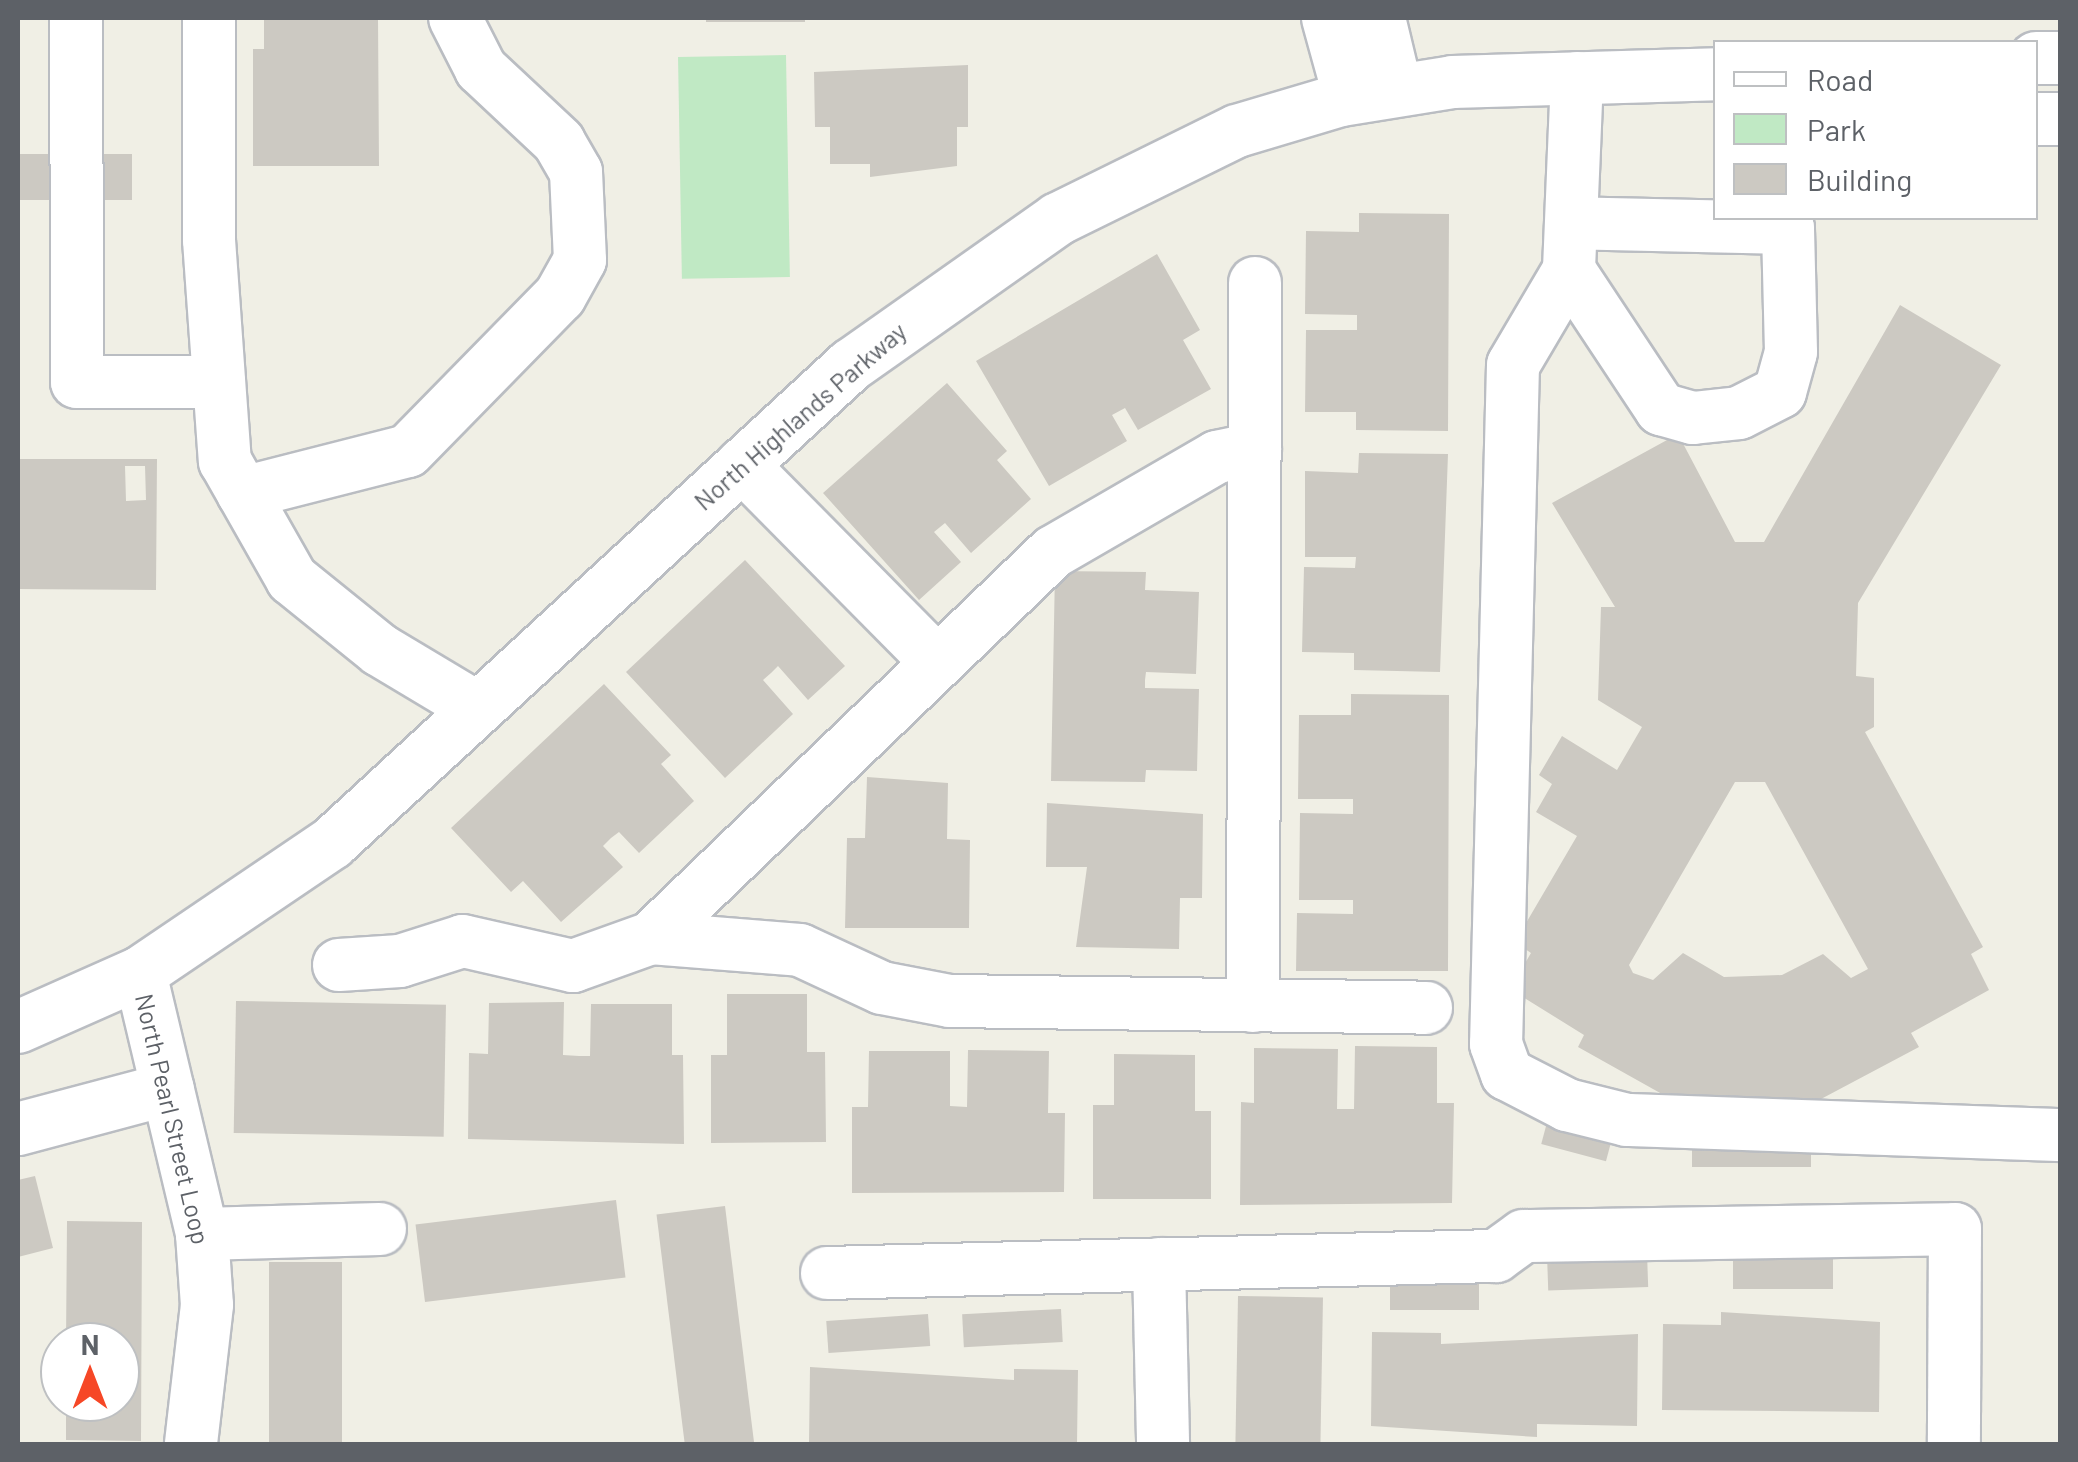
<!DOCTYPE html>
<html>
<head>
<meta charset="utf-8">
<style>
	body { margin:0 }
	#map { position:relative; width:2078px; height:1462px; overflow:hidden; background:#f0efe5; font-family:Barlow,sans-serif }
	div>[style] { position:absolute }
	.green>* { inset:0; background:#c0e9c4; transform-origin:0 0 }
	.building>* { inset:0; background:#ccc9c2; transform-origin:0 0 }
	.roads { filter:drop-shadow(2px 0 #babdc2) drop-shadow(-2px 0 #babdc2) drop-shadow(0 2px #babdc2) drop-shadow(0 -2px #babdc2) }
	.minor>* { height:52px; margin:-26px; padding:0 26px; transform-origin:26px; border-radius:26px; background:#fff }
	span { translate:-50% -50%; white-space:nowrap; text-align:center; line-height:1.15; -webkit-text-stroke:8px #fff; paint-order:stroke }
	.street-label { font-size:25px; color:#5d6167 }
	.frame { position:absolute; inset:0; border:20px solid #5d6167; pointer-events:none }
	.legend { position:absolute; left:1713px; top:40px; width:325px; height:180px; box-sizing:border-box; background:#fff; border:2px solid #bec0c2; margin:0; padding:12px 18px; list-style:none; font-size:30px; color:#5d6167 }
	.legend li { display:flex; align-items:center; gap:20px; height:50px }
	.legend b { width:50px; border:2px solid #bec0c2 }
	.north { position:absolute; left:40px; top:1322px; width:100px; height:100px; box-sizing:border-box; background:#fff; border:2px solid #bec0c2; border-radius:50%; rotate:0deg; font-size:28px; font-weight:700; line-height:40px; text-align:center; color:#5d6167 }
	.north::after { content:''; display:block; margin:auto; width:35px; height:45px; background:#f64726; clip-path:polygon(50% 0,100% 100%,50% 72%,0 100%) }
</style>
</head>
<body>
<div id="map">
	<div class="green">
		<i style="left:786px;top:55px;width:222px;height:108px;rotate:89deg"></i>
	</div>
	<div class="building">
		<i style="clip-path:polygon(264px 18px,378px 18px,379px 166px,253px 166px,253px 49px,264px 49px)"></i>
		<i style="left:706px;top:18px;width:99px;height:4px"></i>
		<i style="clip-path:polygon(968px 65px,968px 127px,957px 127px,957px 166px,870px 177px,870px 164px,830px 164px,830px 127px,815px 127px,814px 72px)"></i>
		<i style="left:18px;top:154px;width:114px;height:46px"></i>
		<i style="clip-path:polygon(1359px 213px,1449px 214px,1448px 431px,1356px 430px,1356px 412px,1305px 412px,1306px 330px,1357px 330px,1357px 315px,1305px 314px,1306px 231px,1359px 232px)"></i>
		<i style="clip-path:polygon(1157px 254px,1200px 330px,1183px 340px,1211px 389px,1138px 430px,1125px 408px,1112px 415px,1127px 441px,1049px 486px,976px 361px)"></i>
		<i style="clip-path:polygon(evenodd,1900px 305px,2001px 365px,1858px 603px,1856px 676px,1874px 678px,1874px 727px,1865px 732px,1983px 947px,1971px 954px,1989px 990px,1911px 1033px,1919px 1047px,1821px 1099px,1678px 1103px,1578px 1047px,1584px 1035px,1510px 989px,1531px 953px,1515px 942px,1577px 836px,1536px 812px,1552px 784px,1539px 775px,1562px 736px,1617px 770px,1642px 727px,1598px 700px,1601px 607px,1615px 607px,1552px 503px,1678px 434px,1735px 542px,1764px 542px,1900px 305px,1735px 782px,1765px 782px,1868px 969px,1851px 978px,1823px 954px,1782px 975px,1724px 977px,1683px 953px,1653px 980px,1633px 973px,1629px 965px,1735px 782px)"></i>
		<i style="clip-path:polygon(947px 383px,1007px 451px,997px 460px,1031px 499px,971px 553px,945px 523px,934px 532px,961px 562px,919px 600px,823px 493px)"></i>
		<i style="clip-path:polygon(1359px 453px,1448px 454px,1440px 672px,1354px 670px,1354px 653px,1302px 652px,1304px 567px,1355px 568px,1356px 557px,1305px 557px,1305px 471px,1358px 473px)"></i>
		<i style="clip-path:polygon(evenodd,18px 459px,157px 459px,156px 590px,18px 589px,18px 459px,125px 466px,145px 466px,146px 500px,126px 501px,125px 466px)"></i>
		<i style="clip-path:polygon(745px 560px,845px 666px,808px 700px,778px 666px,771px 673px,763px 680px,793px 714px,725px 778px,626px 672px)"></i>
		<i style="clip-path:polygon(1055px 571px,1146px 572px,1145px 590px,1199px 592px,1196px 674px,1146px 672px,1145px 680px,1145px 688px,1199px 689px,1197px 771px,1146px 770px,1145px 782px,1051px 781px)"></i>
		<i style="clip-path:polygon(604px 684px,671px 755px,661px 764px,694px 801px,639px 853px,619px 832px,611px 838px,603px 846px,623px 867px,561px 922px,523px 881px,511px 892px,451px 828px)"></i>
		<i style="clip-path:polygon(1351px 694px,1449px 695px,1448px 971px,1296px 971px,1297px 913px,1353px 914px,1353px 900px,1299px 900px,1300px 813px,1353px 814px,1353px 799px,1298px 799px,1299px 715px,1351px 715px)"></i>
		<i style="clip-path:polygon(867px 777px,948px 783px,947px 839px,970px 840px,969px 928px,845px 928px,847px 838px,865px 838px)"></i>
		<i style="clip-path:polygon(1047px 803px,1203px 814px,1202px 898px,1180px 898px,1179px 949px,1076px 947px,1087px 867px,1046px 867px)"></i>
		<i style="clip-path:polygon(727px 994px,807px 994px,807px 1052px,825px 1052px,826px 1142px,711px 1143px,711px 1055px,727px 1055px)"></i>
		<i style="left:236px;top:1001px;width:210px;height:132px;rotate:1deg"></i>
		<i style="clip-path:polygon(564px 1002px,563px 1055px,579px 1056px,590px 1056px,591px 1004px,672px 1004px,672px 1055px,683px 1055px,684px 1144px,468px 1139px,469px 1053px,488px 1054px,489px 1003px)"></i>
		<i style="clip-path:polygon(1355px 1046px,1437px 1047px,1437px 1103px,1454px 1103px,1452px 1203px,1240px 1205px,1241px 1102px,1254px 1103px,1254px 1048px,1338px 1049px,1337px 1109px,1354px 1109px)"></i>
		<i style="clip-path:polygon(968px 1050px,1049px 1051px,1048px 1113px,1065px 1113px,1064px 1192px,852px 1193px,852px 1107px,868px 1107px,869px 1051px,950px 1051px,950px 1106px,967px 1107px)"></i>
		<i style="clip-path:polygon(1114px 1054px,1195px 1055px,1195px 1111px,1211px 1111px,1211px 1199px,1093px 1199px,1093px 1105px,1114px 1105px)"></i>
		<i style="left:1549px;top:1115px;width:67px;height:30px;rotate:15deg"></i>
		<i style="left:1692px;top:1135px;width:119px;height:32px"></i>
		<i style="clip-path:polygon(35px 1176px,53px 1248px,18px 1257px,18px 1180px)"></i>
		<i style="left:616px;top:1200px;width:78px;height:202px;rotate:83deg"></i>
		<i style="left:725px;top:1206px;width:240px;height:69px;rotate:83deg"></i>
		<i style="clip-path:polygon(67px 1221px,142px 1222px,141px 1441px,66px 1440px,66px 1402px,120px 1402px,120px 1342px,66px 1342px)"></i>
		<i style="left:1647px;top:1253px;width:34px;height:100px;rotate:88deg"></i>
		<i style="left:1733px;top:1254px;width:100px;height:35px"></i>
		<i style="left:269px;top:1262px;width:73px;height:182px"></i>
		<i style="left:1390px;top:1275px;width:89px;height:35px"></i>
		<i style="left:1238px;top:1296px;width:85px;height:148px;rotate:1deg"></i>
		<i style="left:1061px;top:1309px;width:33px;height:99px;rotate:87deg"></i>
		<i style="clip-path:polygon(1721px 1312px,1880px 1322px,1879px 1412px,1662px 1410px,1663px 1324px,1721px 1325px)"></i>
		<i style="left:928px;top:1314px;width:32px;height:102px;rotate:86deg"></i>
		<i style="clip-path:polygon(1372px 1332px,1441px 1333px,1441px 1344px,1638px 1334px,1637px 1426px,1537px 1424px,1537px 1437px,1371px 1426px)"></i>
		<i style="clip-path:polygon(810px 1367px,1014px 1380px,1014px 1369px,1078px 1370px,1077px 1444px,809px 1444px)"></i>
	</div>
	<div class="roads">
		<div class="minor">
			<i style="left:76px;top:18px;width:364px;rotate:89.8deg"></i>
			<i style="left:77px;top:382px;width:142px"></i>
			<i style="left:209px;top:18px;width:222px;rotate:90deg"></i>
			<i style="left:209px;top:240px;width:222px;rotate:85.9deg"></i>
			<i style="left:225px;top:461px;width:136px;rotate:60.4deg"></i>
			<i style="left:292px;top:579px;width:113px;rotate:38.9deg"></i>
			<i style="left:380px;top:650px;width:113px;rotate:30.9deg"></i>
			<i style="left:1328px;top:18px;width:83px;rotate:74.6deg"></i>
			<i style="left:1379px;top:18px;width:73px;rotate:76.5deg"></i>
			<i style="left:2036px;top:58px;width:24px"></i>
			<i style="left:1577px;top:78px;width:192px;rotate:92.4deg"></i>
			<i style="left:1569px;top:270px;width:110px;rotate:120.5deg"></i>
			<i style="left:1513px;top:365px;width:679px;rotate:91.43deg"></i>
			<i style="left:1496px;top:1044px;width:32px;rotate:70deg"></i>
			<i style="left:1507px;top:1074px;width:68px;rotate:27.3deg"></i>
			<i style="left:1567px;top:1105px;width:62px;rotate:14deg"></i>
			<i style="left:1627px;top:1120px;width:433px;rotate:2deg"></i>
			<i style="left:2036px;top:119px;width:24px"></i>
			<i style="left:1569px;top:270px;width:167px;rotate:56.5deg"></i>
			<i style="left:1661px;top:409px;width:33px;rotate:16deg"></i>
			<i style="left:1693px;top:418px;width:46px;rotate:-6.2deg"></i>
			<i style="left:1739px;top:413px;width:46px;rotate:-27.1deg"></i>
			<i style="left:1780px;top:392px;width:41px;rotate:-74.6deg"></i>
			<i style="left:1791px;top:352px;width:124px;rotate:-91.4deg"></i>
			<i style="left:1788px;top:228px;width:214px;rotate:-178.7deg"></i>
			<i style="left:742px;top:465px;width:274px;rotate:45.3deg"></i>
			<i style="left:243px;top:493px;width:170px;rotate:-14.3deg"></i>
			<i style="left:408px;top:451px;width:217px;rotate:-45.6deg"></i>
			<i style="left:560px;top:296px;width:41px;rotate:-60.9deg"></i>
			<i style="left:580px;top:260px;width:88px;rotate:-92.6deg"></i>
			<i style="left:576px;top:172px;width:34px;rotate:-120deg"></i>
			<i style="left:559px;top:142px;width:107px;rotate:-136.9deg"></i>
			<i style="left:481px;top:69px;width:57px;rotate:-117deg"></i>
			<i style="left:651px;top:938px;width:149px;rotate:4.6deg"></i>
			<i style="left:800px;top:950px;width:90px;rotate:24.9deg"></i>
			<i style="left:882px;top:988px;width:69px;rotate:10.8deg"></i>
			<i style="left:950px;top:1001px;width:476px;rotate:0.8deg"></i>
			<i style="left:339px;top:965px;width:61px;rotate:-3.8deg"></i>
			<i style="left:400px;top:961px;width:66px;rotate:-17.6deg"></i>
			<i style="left:463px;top:941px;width:113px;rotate:12.8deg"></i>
			<i style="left:573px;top:966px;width:83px;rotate:-19.7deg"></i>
			<i style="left:651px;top:938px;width:557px;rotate:-43.84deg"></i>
			<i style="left:1053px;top:552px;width:190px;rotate:-30.1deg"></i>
			<i style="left:1217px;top:457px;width:39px;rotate:-12deg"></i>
			<i style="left:140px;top:973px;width:268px;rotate:76.6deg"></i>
			<i style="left:202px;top:1234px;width:71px;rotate:86deg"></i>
			<i style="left:207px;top:1305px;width:140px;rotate:96.6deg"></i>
			<i style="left:1253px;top:1006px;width:723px;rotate:-89.84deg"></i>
			<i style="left:18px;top:1027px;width:133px;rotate:-23.9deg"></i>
			<i style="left:140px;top:973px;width:232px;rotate:-34.1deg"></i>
			<i style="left:332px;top:843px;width:706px;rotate:-42.65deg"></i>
			<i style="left:851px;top:365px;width:253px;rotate:-35.2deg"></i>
			<i style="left:1058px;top:219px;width:199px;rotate:-26.2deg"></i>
			<i style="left:1237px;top:131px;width:109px;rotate:-16.6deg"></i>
			<i style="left:1341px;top:100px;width:113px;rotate:-9.1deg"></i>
			<i style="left:1453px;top:82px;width:263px;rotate:-1.7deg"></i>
			<i style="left:18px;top:1129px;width:155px;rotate:-14.9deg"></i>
			<i style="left:202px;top:1234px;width:178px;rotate:-1.6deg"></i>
			<i style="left:1159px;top:1264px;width:180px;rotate:88.7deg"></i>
			<i style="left:827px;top:1273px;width:669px;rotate:-1.46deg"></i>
			<i style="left:1496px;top:1256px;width:34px;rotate:-36deg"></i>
			<i style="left:1524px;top:1236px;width:431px;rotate:-0.9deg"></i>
			<i style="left:1955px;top:1229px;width:215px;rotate:90.3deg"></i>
		</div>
	</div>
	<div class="street-label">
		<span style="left:800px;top:416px;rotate:-41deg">North Highlands Parkway</span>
		<span style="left:173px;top:1119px;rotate:77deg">North Pearl Street Loop</span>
	</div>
	<div class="frame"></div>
	<ul class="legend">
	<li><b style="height:12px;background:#fff"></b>Road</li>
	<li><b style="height:28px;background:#c0e9c4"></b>Park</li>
	<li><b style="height:28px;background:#ccc9c2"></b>Building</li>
	</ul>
	<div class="north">N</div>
</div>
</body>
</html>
